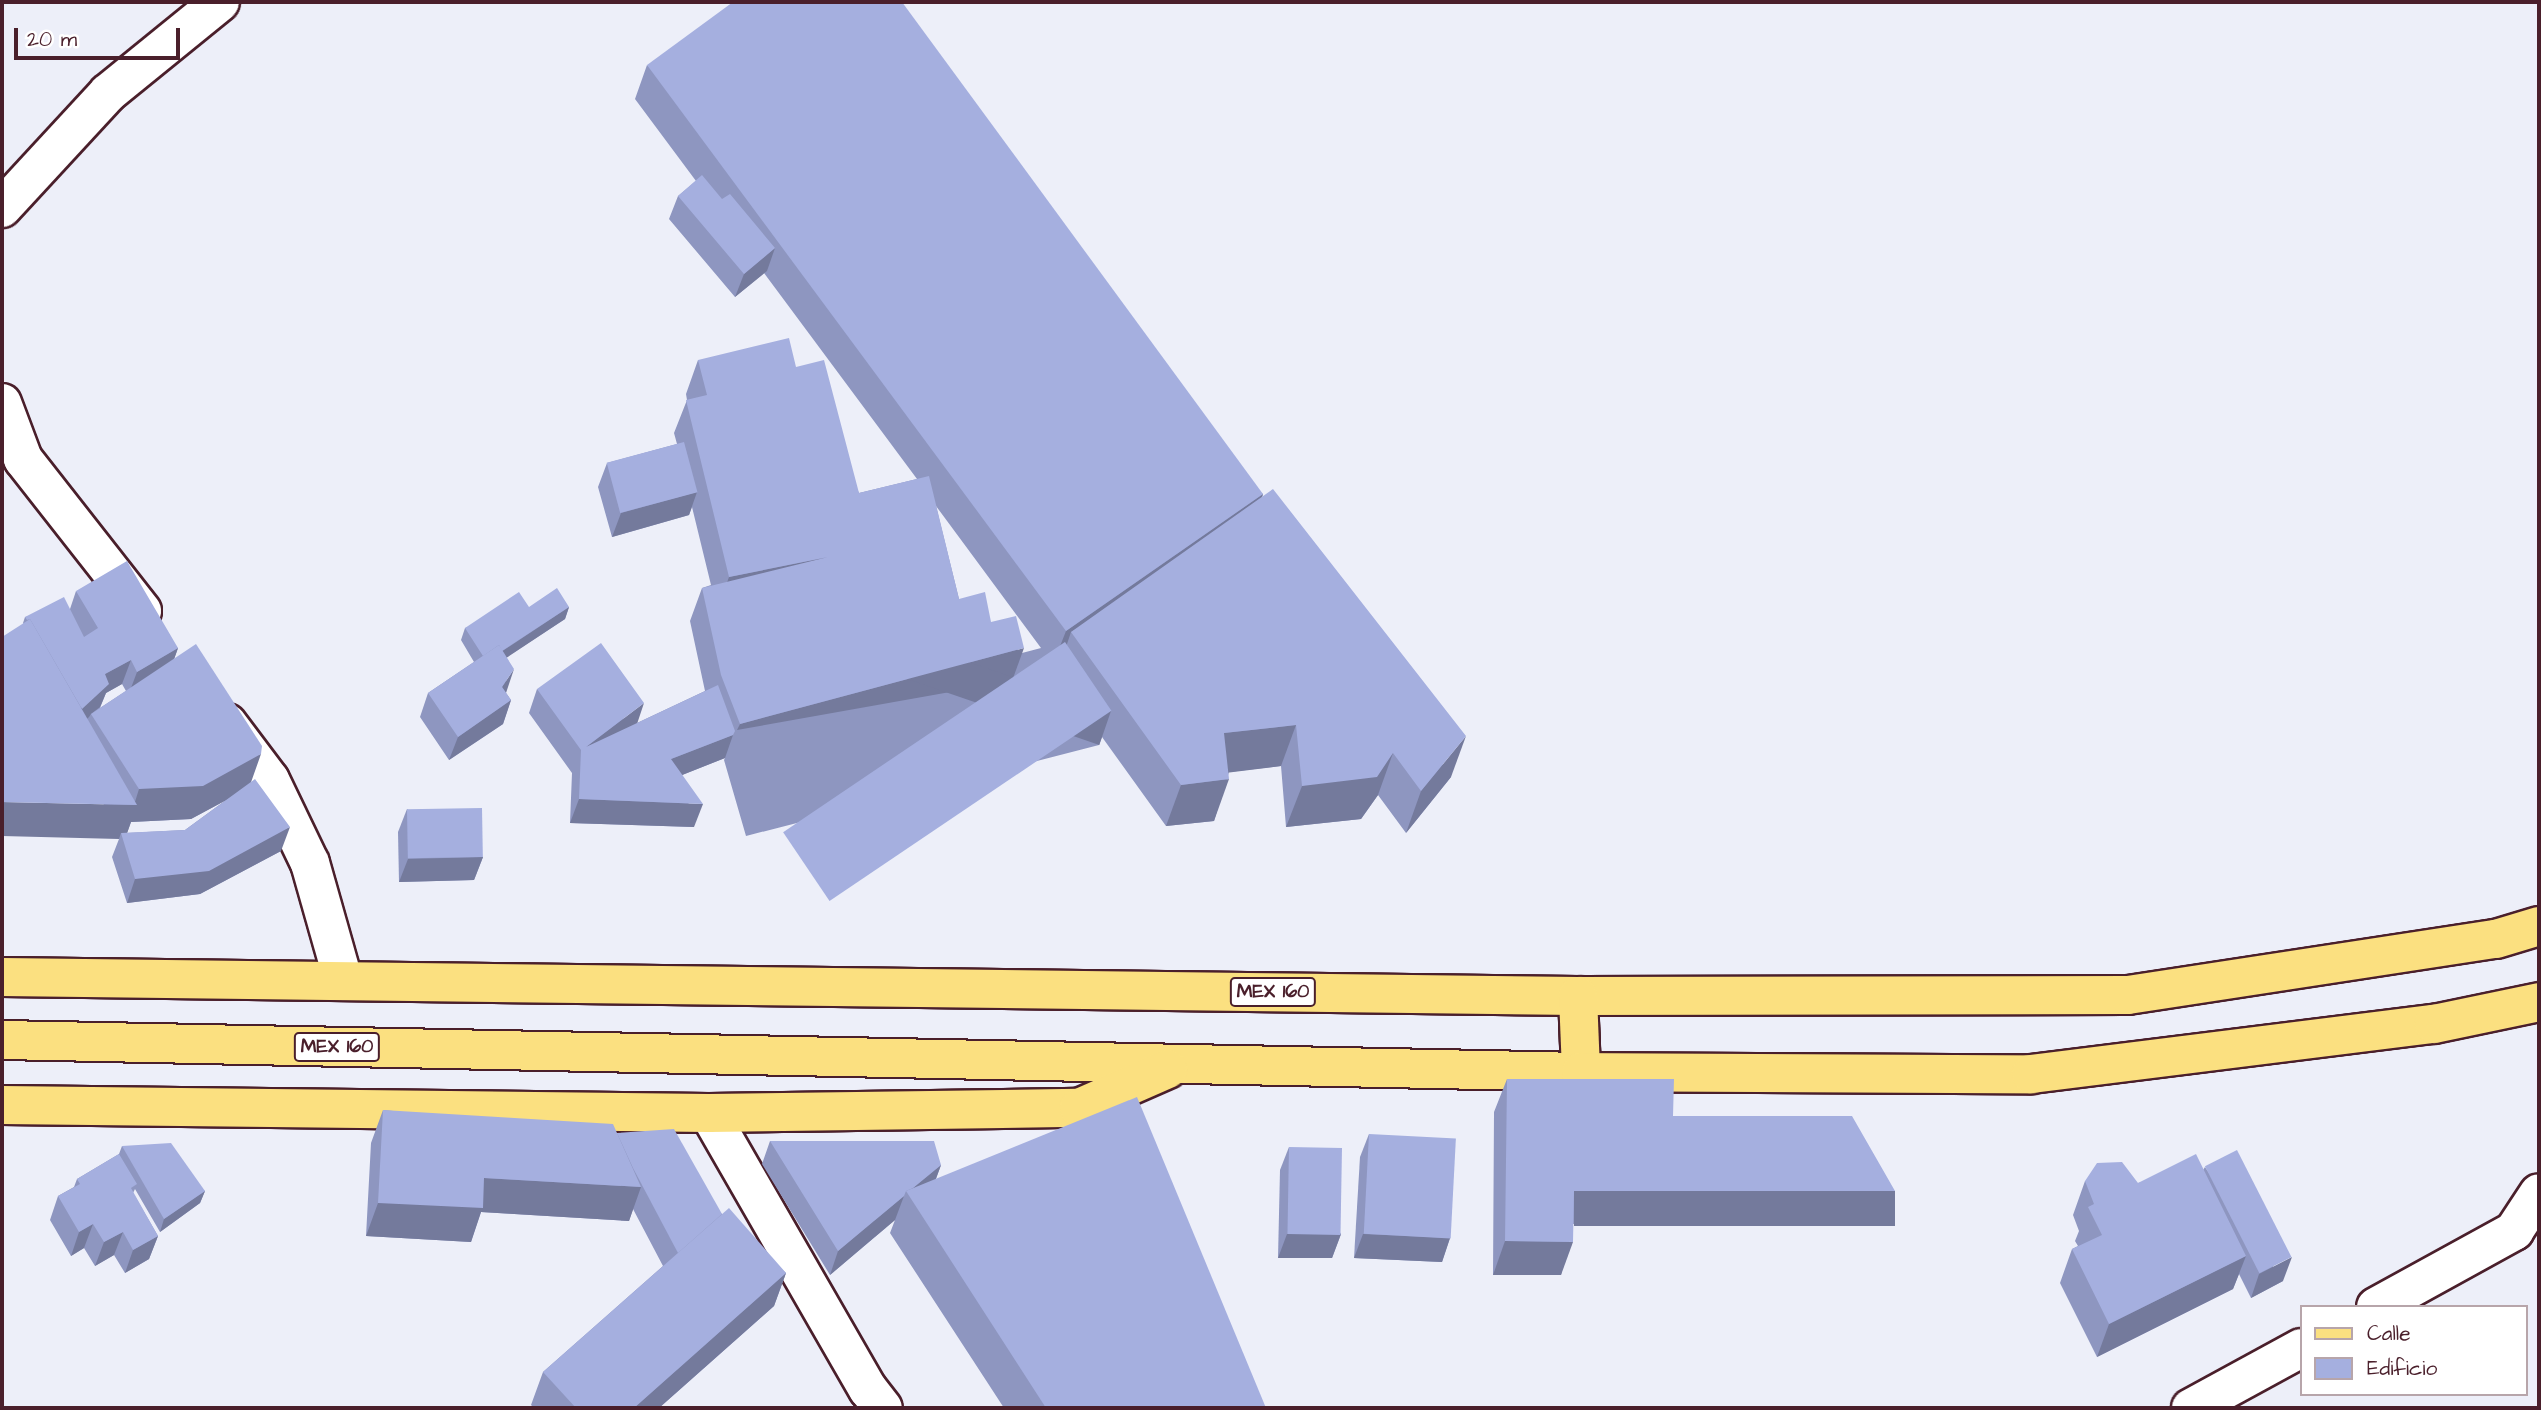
<!DOCTYPE html>
<html>
<head>
<meta charset="utf-8">
<style>
	body { margin:0 }
	#map { position:relative; width:2541px; height:1410px; overflow:hidden; background:#edeff9; font-family:"Architects Daughter",sans-serif }
	div>[style] { position:absolute }
	.roads { filter:drop-shadow(2px 0 #4a1f2b) drop-shadow(-2px 0 #4a1f2b) drop-shadow(0 2px #4a1f2b) drop-shadow(0 -2px #4a1f2b) }
	.street>* { height:38px; margin:-19px; padding:0 19px; transform-origin:19px; border-radius:19px; background:#fff }
	.primary>* { height:38px; margin:-19px; padding:0 19px; transform-origin:19px; border-radius:19px; background:#fbe080 }
	.wall>* { inset:0; background:#8e96c0 }
	.shaded-wall>* { inset:0; background:#747a9c; transform-origin:0 0 }
	.building>* { inset:0; background:#a5afdf; transform-origin:0 0 }
	span { translate:-50% -50%; white-space:nowrap; text-align:center; line-height:1.15; -webkit-text-stroke:5px #fff; paint-order:stroke }
	.shield-label span { padding:2px 5px; background:#fff; border:2px solid; border-radius:5px; -webkit-text-stroke-width:0 }
	.shield-label { font-size:19px; color:#4a1f2b; font-weight:700 }
	.frame { position:absolute; inset:0; border:4px solid #4a1f2b; pointer-events:none }
	.legend { position:absolute; left:2300px; top:1305px; width:228px; height:91px; box-sizing:border-box; background:#fff; border:2px solid #b7a5aa; margin:0; padding:9px 12px; list-style:none; font-size:21px; color:#4a1f2b }
	.legend li { display:flex; align-items:center; gap:14px; height:35px }
	.legend b { width:35px; border:2px solid #b7a5aa }
	.scale { position:absolute; left:14px; top:28px; width:166px; height:32px; box-sizing:border-box; border:4px solid #4a1f2b; border-top:0; padding-left:9px; font-size:21px; line-height:24px; white-space:nowrap; color:#4a1f2b; -webkit-text-stroke:5px #fff; paint-order:stroke }
</style>
</head>
<body>
<div id="map">
	<div class="roads">
		<div class="street">
			<i style="left:2px;top:208px;width:156px;rotate:-47.3deg"></i>
			<i style="left:108px;top:93px;width:144px;rotate:-39.1deg"></i>
			<i style="left:2px;top:403px;width:60px;rotate:69.4deg"></i>
			<i style="left:23px;top:459px;width:193px;rotate:51.9deg"></i>
			<i style="left:227px;top:723px;width:71px;rotate:53deg"></i>
			<i style="left:270px;top:780px;width:92px;rotate:64.3deg"></i>
			<i style="left:310px;top:863px;width:122px;rotate:74.2deg"></i>
			<i style="left:709px;top:1113px;width:319px;rotate:60.1deg"></i>
			<i style="left:868px;top:1389px;width:24px;rotate:52deg"></i>
			<i style="left:2376px;top:1307px;width:158px;rotate:-28.8deg"></i>
			<i style="left:2514px;top:1231px;width:45px;rotate:-56.7deg"></i>
			<i style="left:2191px;top:1408px;width:125px;rotate:-28.6deg"></i>
		</div>
		<div class="primary">
			<i style="left:2px;top:977px;width:1576px;rotate:0.69deg"></i>
			<i style="left:1578px;top:996px;width:550px;rotate:-0.1deg"></i>
			<i style="left:2128px;top:995px;width:372px;rotate:-8.7deg"></i>
			<i style="left:2496px;top:939px;width:45px;rotate:-16.8deg"></i>
			<i style="left:1578px;top:996px;width:76px;rotate:87.7deg"></i>
			<i style="left:2px;top:1040px;width:1579px;rotate:1.16deg"></i>
			<i style="left:1581px;top:1072px;width:450px;rotate:0.3deg"></i>
			<i style="left:2031px;top:1074px;width:406px;rotate:-7.1deg"></i>
			<i style="left:2434px;top:1024px;width:107px;rotate:-11.8deg"></i>
			<i style="left:2px;top:1105px;width:707px;rotate:0.65deg"></i>
			<i style="left:709px;top:1113px;width:370px;rotate:-0.8deg"></i>
			<i style="left:1079px;top:1108px;width:97px;rotate:-23.7deg"></i>
		</div>
	</div>
	<div class="wall">
		<i style="clip-path:polygon(evenodd,647px 65px,1263px 494px,1262px 498px,1451px 777px,1406px 833px,1378px 795px,1361px 819px,1286px 827px,1281px 766px,1229px 772px,1214px 821px,1166px 826px,1102px 737px,1099px 745px,746px 836px,724px 760px,725px 758px,682px 775px,694px 827px,570px 823px,572px 773px,529px 713px,537px 689px,637px 723px,705px 691px,690px 621px,702px 588px,711px 585px,692px 507px,689px 515px,612px 537px,598px 487px,607px 463px,677px 444px,674px 433px,687px 400px,686px 394px,698px 360px,796px 367px,859px 493px,917px 479px,764px 273px,735px 297px,669px 219px,678px 196px,696px 181px,635px 99px,647px 65px,936px 506px,1041px 648px,1022px 653px,959px 599px,936px 506px)"></i>
		<i style="clip-path:polygon(evenodd,76px 591px,178px 648px,174px 659px,251px 782px,281px 851px,200px 894px,127px 903px,112px 857px,119px 839px,23px 623px,25px 617px,70px 609px,76px 591px,122px 684px,126px 691px,100px 708px,106px 693px,122px 684px,76px 591px,226px 800px,185px 830px,127px 833px,131px 822px,191px 819px,226px 800px)"></i>
		<i style="clip-path:polygon(529px 607px,569px 607px,565px 619px,507px 657px,506px 693px,511px 700px,503px 724px,449px 760px,420px 717px,428px 693px,474px 662px,461px 640px,465px 628px)"></i>
		<i style="clip-path:polygon(407px 809px,483px 857px,474px 880px,399px 882px,398px 832px)"></i>
		<i style="clip-path:polygon(1507px 1079px,1673px 1116px,1895px 1191px,1883px 1225px,1573px 1224px,1561px 1275px,1493px 1275px,1494px 1112px)"></i>
		<i style="clip-path:polygon(383px 1110px,617px 1133px,722px 1214px,786px 1273px,774px 1306px,659px 1408px,534px 1408px,531px 1405px,543px 1372px,663px 1266px,633px 1209px,629px 1221px,481px 1212px,471px 1242px,366px 1236px,371px 1143px)"></i>
		<i style="clip-path:polygon(1369px 1134px,1450px 1238px,1442px 1262px,1354px 1258px,1360px 1157px)"></i>
		<i style="clip-path:polygon(770px 1141px,941px 1165px,936px 1179px,1266px 1408px,1004px 1408px,890px 1233px,895px 1220px,830px 1275px,762px 1164px)"></i>
		<i style="clip-path:polygon(122px 1146px,205px 1191px,200px 1203px,160px 1232px,135px 1189px,133px 1193px,158px 1236px,149px 1259px,125px 1273px,114px 1255px,95px 1266px,84px 1248px,71px 1256px,50px 1220px,58px 1196px,74px 1187px,77px 1179px,119px 1154px)"></i>
		<i style="clip-path:polygon(1289px 1147px,1341px 1234px,1332px 1258px,1278px 1258px,1280px 1170px)"></i>
		<i style="clip-path:polygon(2205px 1167px,2283px 1281px,2251px 1298px,2239px 1274px,2233px 1289px,2097px 1357px,2060px 1283px,2072px 1249px,2078px 1246px,2075px 1241px,2079px 1231px,2073px 1215px,2085px 1181px,2138px 1183px,2203px 1170px)"></i>
	</div>
	<div class="shaded-wall">
		<i style="clip-path:polygon(775px 248px,767px 271px,735px 297px,744px 274px)"></i>
		<i style="clip-path:polygon(697px 492px,689px 515px,612px 537px,621px 513px)"></i>
		<i style="clip-path:polygon(1263px 494px,1251px 528px,1071px 632px,1062px 659px,1053px 664px,1066px 631px)"></i>
		<i style="clip-path:polygon(828px 557px,717px 610px,729px 577px)"></i>
		<i style="clip-path:polygon(569px 607px,565px 619px,482px 674px,486px 662px)"></i>
		<i style="clip-path:polygon(178px 648px,170px 671px,128px 696px,137px 672px)"></i>
		<i style="clip-path:polygon(1024px 648px,1012px 681px,737px 730px,740px 724px)"></i>
		<i style="clip-path:polygon(131px 660px,122px 684px,106px 693px,100px 707px,91px 714px,89px 717px,68px 737px,77px 713px,105px 674px)"></i>
		<i style="clip-path:polygon(514px 669px,506px 693px,502px 687px)"></i>
		<i style="clip-path:polygon(511px 700px,503px 724px,449px 760px,458px 737px)"></i>
		<i style="clip-path:polygon(644px 703px,636px 727px,586px 747px)"></i>
		<i style="left:1111px;top:711px;width:36px;height:365px;rotate:109deg"></i>
		<i style="clip-path:polygon(1296px 725px,1281px 766px,1209px 775px,1224px 733px)"></i>
		<i style="clip-path:polygon(733px 735px,725px 758px,662px 783px,671px 759px)"></i>
		<i style="clip-path:polygon(1466px 736px,1451px 777px,1406px 833px,1421px 791px)"></i>
		<i style="clip-path:polygon(1393px 753px,1378px 795px,1361px 819px,1286px 827px,1302px 786px)"></i>
		<i style="clip-path:polygon(261px 754px,249px 788px,191px 819px,131px 822px,125px 839px,121px 833px,119px 839px,2px 836px,2px 802px,134px 805px,139px 789px)"></i>
		<i style="clip-path:polygon(1229px 779px,1214px 821px,1166px 826px,1181px 785px)"></i>
		<i style="clip-path:polygon(579px 799px,703px 804px,694px 827px,570px 823px)"></i>
		<i style="clip-path:polygon(290px 827px,281px 851px,200px 894px,127px 903px,135px 879px)"></i>
		<i style="clip-path:polygon(483px 857px,474px 880px,399px 882px,408px 859px)"></i>
		<i style="clip-path:polygon(941px 1165px,932px 1189px,907px 1193px)"></i>
		<i style="clip-path:polygon(484px 1178px,641px 1187px,629px 1221px,481px 1212px,471px 1242px,366px 1236px,378px 1203px)"></i>
		<i style="clip-path:polygon(205px 1191px,200px 1203px,160px 1232px,164px 1219px)"></i>
		<i style="left:1574px;top:1191px;width:321px;height:35px"></i>
		<i style="clip-path:polygon(904px 1196px,895px 1220px,830px 1275px,838px 1251px)"></i>
		<i style="clip-path:polygon(93px 1224px,84px 1248px,71px 1256px,79px 1232px)"></i>
		<i style="clip-path:polygon(123px 1232px,114px 1255px,95px 1266px,104px 1242px)"></i>
		<i style="clip-path:polygon(1287px 1234px,1341px 1234px,1332px 1258px,1278px 1258px)"></i>
		<i style="clip-path:polygon(1363px 1234px,1450px 1238px,1442px 1262px,1354px 1258px)"></i>
		<i style="clip-path:polygon(158px 1236px,149px 1259px,125px 1273px,133px 1250px)"></i>
		<i style="clip-path:polygon(1505px 1241px,1573px 1242px,1561px 1275px,1493px 1275px)"></i>
		<i style="clip-path:polygon(2246px 1256px,2233px 1289px,2097px 1357px,2109px 1324px)"></i>
		<i style="clip-path:polygon(2292px 1257px,2283px 1281px,2251px 1298px,2259px 1274px)"></i>
		<i style="clip-path:polygon(786px 1273px,774px 1306px,659px 1408px,634px 1408px)"></i>
	</div>
	<div class="building">
		<i style="clip-path:polygon(733px 2px,902px 2px,1263px 494px,1066px 631px,647px 65px)"></i>
		<i style="clip-path:polygon(702px 175px,722px 199px,730px 194px,775px 248px,744px 274px,678px 196px)"></i>
		<i style="clip-path:polygon(789px 338px,796px 367px,824px 360px,859px 493px,929px 476px,959px 599px,985px 592px,991px 622px,1016px 616px,1024px 648px,740px 724px,721px 675px,702px 588px,828px 557px,729px 577px,686px 400px,707px 395px,698px 360px)"></i>
		<i style="left:684px;top:442px;width:52px;height:80px;rotate:75deg"></i>
		<i style="clip-path:polygon(1273px 489px,1466px 736px,1421px 791px,1393px 753px,1377px 777px,1302px 786px,1296px 725px,1224px 733px,1229px 779px,1181px 785px,1071px 632px)"></i>
		<i style="clip-path:polygon(127px 561px,178px 648px,137px 672px,131px 660px,105px 674px,109px 684px,82px 709px,30px 619px,27px 620px,25px 617px,64px 597px,84px 637px,98px 628px,76px 591px)"></i>
		<i style="clip-path:polygon(557px 588px,569px 607px,502px 651px,499px 645px,483px 656px,465px 628px,519px 592px,529px 607px)"></i>
		<i style="clip-path:polygon(30px 619px,137px 805px,2px 802px,2px 637px)"></i>
		<i style="left:1065px;top:642px;width:83px;height:340px;rotate:56deg"></i>
		<i style="clip-path:polygon(601px 643px,644px 703px,586px 747px,718px 685px,735px 731px,733px 735px,671px 759px,703px 804px,579px 799px,581px 750px,537px 689px)"></i>
		<i style="clip-path:polygon(196px 644px,262px 746px,261px 754px,203px 786px,139px 789px,91px 714px)"></i>
		<i style="clip-path:polygon(499px 645px,514px 669px,502px 687px,511px 700px,458px 737px,428px 693px)"></i>
		<i style="clip-path:polygon(255px 779px,290px 827px,209px 871px,135px 879px,121px 833px,185px 830px)"></i>
		<i style="left:482px;top:808px;width:49px;height:75px;rotate:89deg"></i>
		<i style="clip-path:polygon(1507px 1079px,1674px 1079px,1673px 1116px,1852px 1116px,1895px 1191px,1574px 1191px,1573px 1242px,1505px 1241px)"></i>
		<i style="clip-path:polygon(1137px 1097px,1266px 1408px,1046px 1408px,906px 1191px)"></i>
		<i style="clip-path:polygon(383px 1110px,613px 1124px,641px 1187px,484px 1178px,483px 1208px,378px 1203px)"></i>
		<i style="clip-path:polygon(674px 1129px,722px 1214px,678px 1253px,633px 1168px,617px 1133px)"></i>
		<i style="left:1369px;top:1134px;width:87px;height:100px;rotate:3deg"></i>
		<i style="clip-path:polygon(770px 1141px,934px 1141px,941px 1165px,913px 1188px,906px 1191px,904px 1196px,838px 1251px)"></i>
		<i style="clip-path:polygon(171px 1143px,205px 1191px,164px 1219px,122px 1146px)"></i>
		<i style="left:1289px;top:1147px;width:53px;height:87px;rotate:1deg"></i>
		<i style="left:2237px;top:1150px;width:120px;height:36px;rotate:63deg"></i>
		<i style="clip-path:polygon(119px 1154px,137px 1184px,131px 1188px,158px 1236px,133px 1250px,123px 1232px,104px 1242px,93px 1224px,79px 1232px,58px 1196px,80px 1184px,77px 1179px)"></i>
		<i style="clip-path:polygon(2196px 1154px,2246px 1256px,2109px 1324px,2072px 1249px,2102px 1235px,2088px 1207px,2094px 1204px,2085px 1181px,2097px 1163px,2122px 1162px,2138px 1183px)"></i>
		<i style="clip-path:polygon(729px 1208px,786px 1273px,634px 1408px,576px 1408px,543px 1372px)"></i>
	</div>
	<div class="shield-label">
		<span style="left:1273px;top:992px">MEX 160</span>
		<span style="left:337px;top:1047px">MEX 160</span>
	</div>
	<div class="frame"></div>
	<ul class="legend">
	<li><b style="height:9px;background:#fbe080"></b>Calle</li>
	<li><b style="height:19px;background:#a5afdf"></b>Edificio</li>
	</ul>
	<div class="scale">20 m</div>
</div>
</body>
</html>
